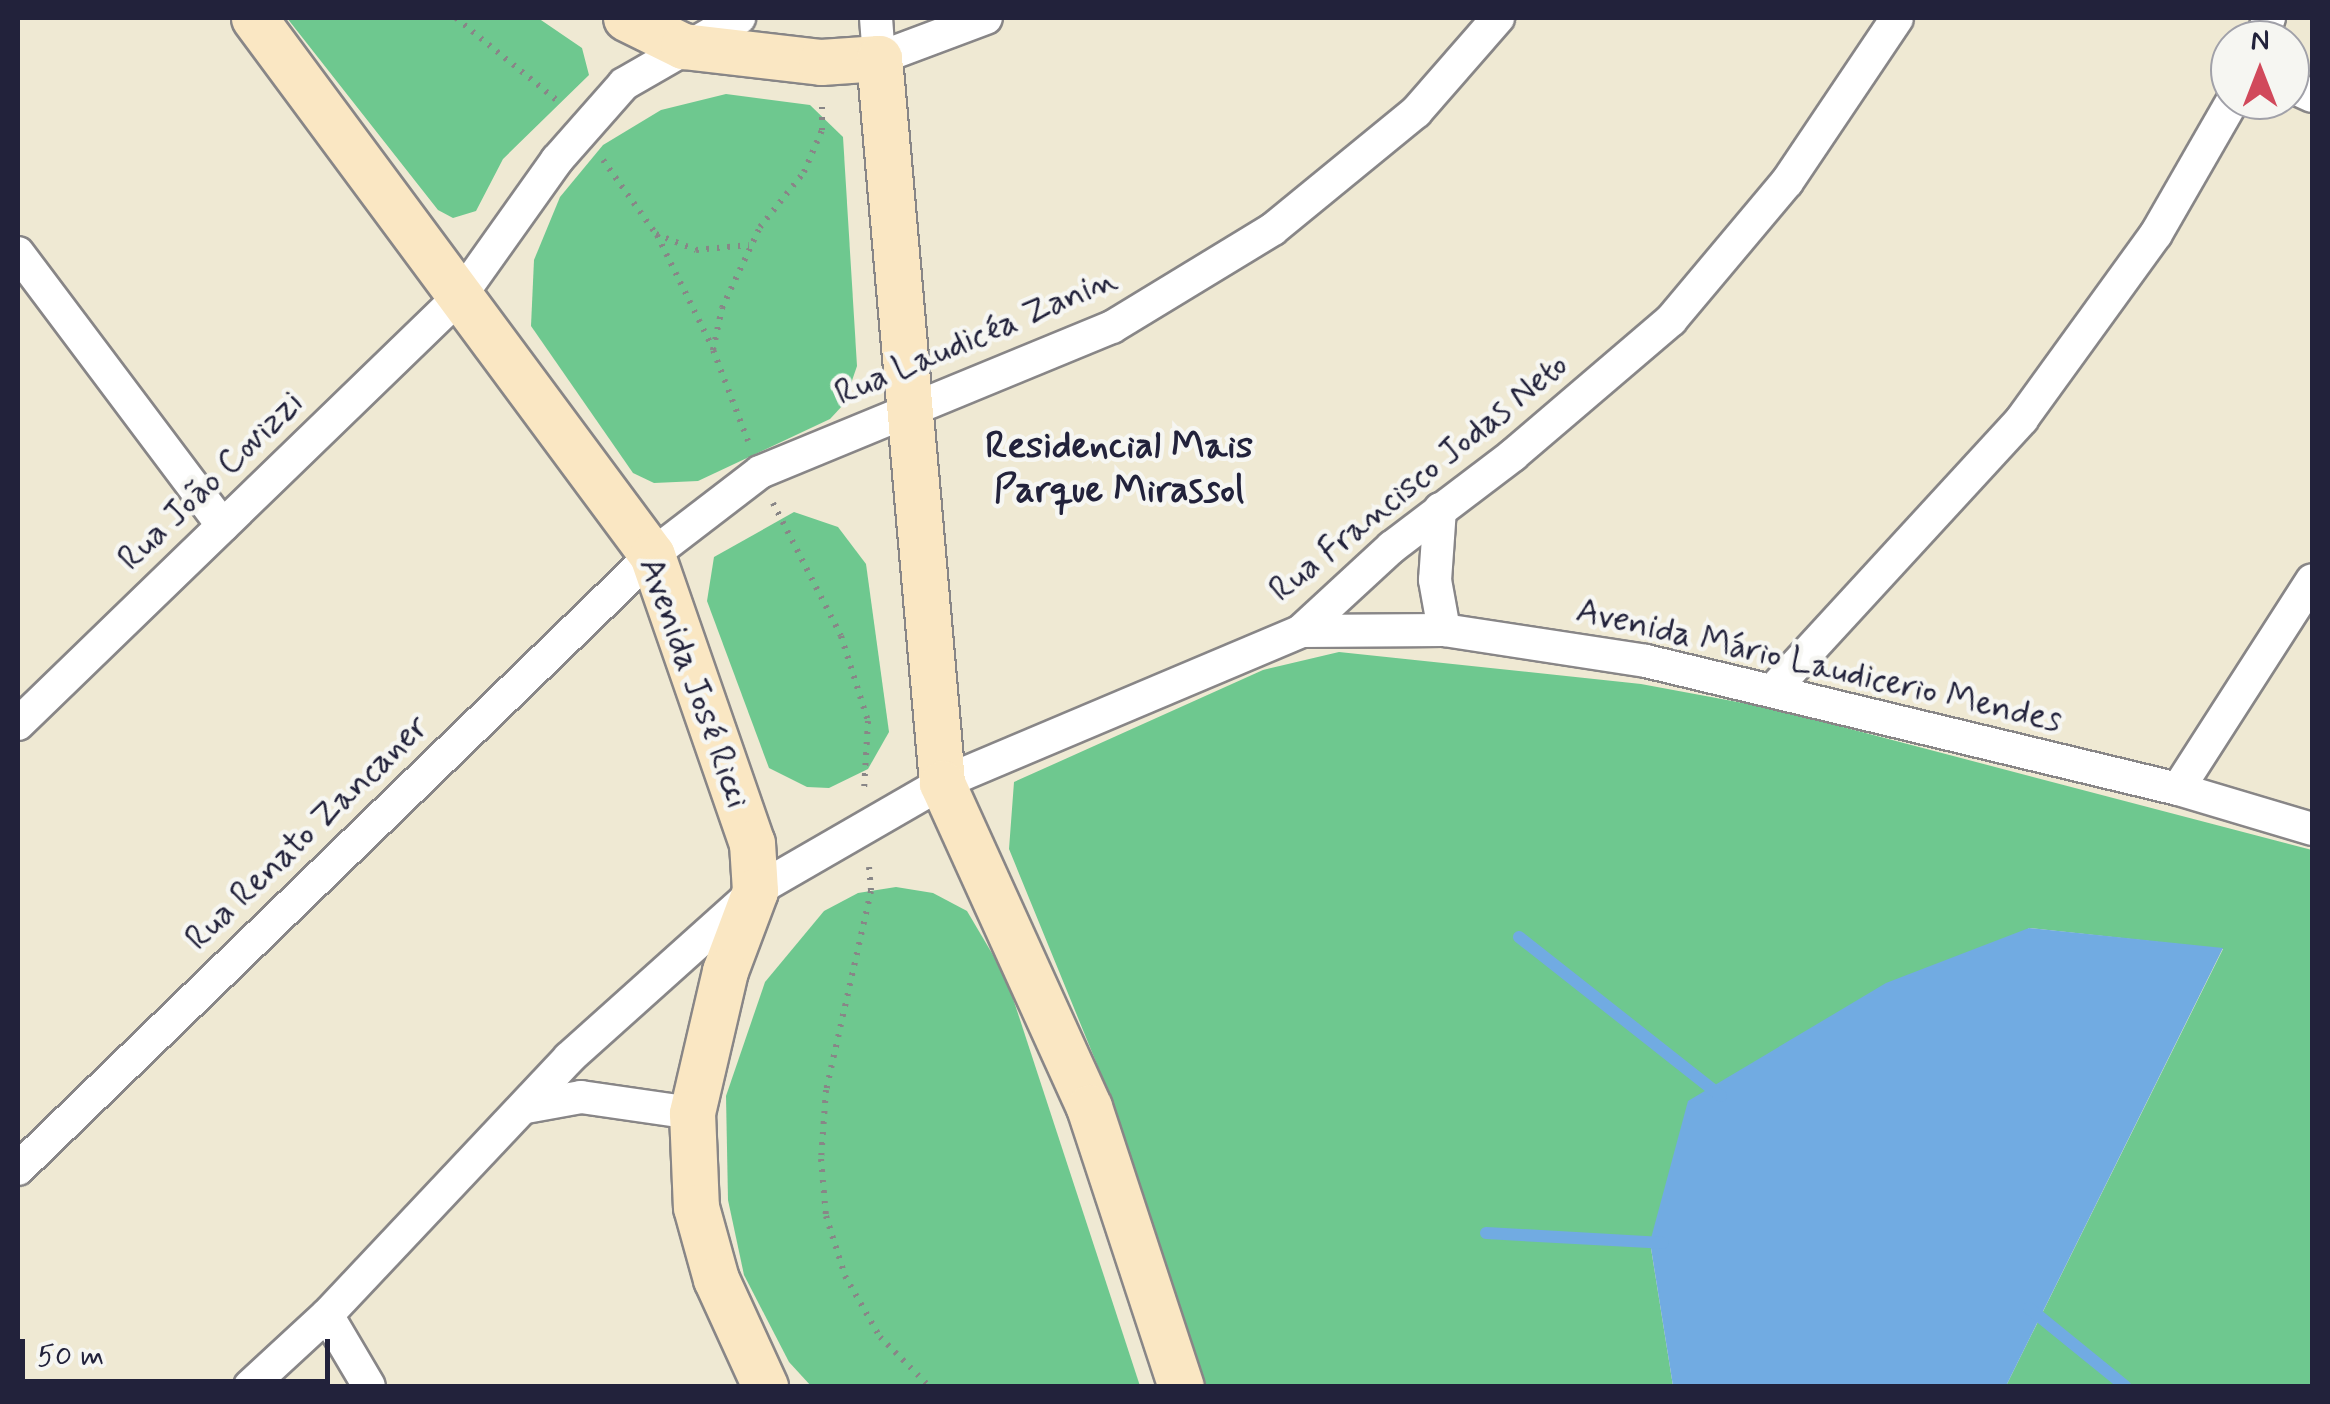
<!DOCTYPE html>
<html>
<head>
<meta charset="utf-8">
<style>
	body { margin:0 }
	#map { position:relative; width:2330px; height:1404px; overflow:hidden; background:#efe9d3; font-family:Mynerve,sans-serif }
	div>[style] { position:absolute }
	.green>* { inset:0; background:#6ec88f }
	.water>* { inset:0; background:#71abe2 }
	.stream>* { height:12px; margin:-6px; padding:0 6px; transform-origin:6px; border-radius:6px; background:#71abe2 }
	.path>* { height:6px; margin-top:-3px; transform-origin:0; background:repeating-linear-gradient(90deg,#888687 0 2.5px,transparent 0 10.5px) }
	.roads { filter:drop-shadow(2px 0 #888687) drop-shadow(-2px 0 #888687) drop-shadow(0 2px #888687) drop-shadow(0 -2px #888687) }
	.street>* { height:32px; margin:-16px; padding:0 16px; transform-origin:16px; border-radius:16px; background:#fff }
	.secondary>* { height:45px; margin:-22.5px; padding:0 22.5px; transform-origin:22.5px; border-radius:22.5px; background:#fae7c3 }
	span { translate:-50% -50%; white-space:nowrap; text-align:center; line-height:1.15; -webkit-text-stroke:9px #f6f6f2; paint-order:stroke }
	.street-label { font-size:35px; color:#22223b }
	.neighbourhood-label { font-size:38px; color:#22223b; font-weight:700 }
	.frame { position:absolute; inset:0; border:20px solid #22223b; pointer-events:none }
	.north { position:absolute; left:2210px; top:20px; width:100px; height:100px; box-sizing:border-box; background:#f6f6f2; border:2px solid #a1a1a9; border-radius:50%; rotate:0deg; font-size:28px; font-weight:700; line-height:40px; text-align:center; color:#22223b }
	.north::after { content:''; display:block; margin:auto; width:35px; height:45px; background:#d1495b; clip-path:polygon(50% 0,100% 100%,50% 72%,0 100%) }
	.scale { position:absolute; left:20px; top:1339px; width:310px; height:45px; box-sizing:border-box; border:5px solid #22223b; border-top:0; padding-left:12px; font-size:30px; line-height:35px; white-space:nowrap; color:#22223b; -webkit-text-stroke:8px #f6f6f2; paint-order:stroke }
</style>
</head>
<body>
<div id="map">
	<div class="green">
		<i style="clip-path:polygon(287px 18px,538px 18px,582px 48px,589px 75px,503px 159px,476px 211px,453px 218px,438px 210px)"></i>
		<i style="clip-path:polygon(726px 94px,810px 105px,843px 137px,857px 366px,844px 404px,830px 419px,698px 481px,654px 483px,633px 473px,531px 326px,534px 260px,560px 197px,603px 145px,661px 110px)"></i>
		<i style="clip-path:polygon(794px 512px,838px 527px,866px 564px,889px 732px,868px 769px,829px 788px,807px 787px,769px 768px,707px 601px,714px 557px)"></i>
		<i style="clip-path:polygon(1339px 652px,1641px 684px,1770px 708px,2312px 850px,2312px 1386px,2006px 1386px,2223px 949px,2029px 928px,1650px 1242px,1673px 1386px,1199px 1386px,1112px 1101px,1009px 849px,1014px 782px,1263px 670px)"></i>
		<i style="clip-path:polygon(896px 887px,933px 893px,967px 911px,1006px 977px,1140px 1386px,811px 1386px,789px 1362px,744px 1275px,728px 1200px,726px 1096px,765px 982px,824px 911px,858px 893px)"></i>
	</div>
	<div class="water">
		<i style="clip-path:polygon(2029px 928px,2223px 948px,2006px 1386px,1673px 1386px,1650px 1242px,1688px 1101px,1886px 983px)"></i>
	</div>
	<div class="stream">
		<i style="left:1519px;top:937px;width:257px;rotate:38.2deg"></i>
		<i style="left:1486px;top:1233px;width:177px;rotate:3.2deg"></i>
		<i style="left:2029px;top:1308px;width:124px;rotate:39.1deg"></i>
	</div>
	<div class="path">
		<i style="left:456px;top:18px;width:133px;rotate:39.2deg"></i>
		<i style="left:603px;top:160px;width:91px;rotate:54.4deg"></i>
		<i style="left:656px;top:234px;width:43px;rotate:21.8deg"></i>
		<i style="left:696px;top:250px;width:53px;rotate:-5.4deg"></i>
		<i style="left:657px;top:235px;width:127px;rotate:63.8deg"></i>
		<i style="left:748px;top:441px;width:97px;rotate:-111deg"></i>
		<i style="left:713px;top:350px;width:43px;rotate:-77.9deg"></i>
		<i style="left:722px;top:308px;width:89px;rotate:-64.9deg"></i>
		<i style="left:760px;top:227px;width:70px;rotate:-51.3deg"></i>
		<i style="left:804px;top:172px;width:46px;rotate:-66.8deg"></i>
		<i style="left:822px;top:130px;width:26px;rotate:-90deg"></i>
		<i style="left:773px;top:503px;width:149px;rotate:62.9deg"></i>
		<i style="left:841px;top:636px;width:89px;rotate:72.4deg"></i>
		<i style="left:868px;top:721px;width:69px;rotate:93.3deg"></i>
		<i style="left:869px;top:867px;width:24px;rotate:85deg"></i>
		<i style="left:871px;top:891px;width:204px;rotate:102.7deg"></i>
		<i style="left:826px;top:1090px;width:69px;rotate:94.1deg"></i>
		<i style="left:821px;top:1159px;width:57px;rotate:85deg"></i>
		<i style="left:826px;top:1216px;width:63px;rotate:72.4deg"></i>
		<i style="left:845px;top:1276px;width:70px;rotate:60.2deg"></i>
		<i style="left:880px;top:1337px;width:69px;rotate:45deg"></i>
	</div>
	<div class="roads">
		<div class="street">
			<i style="left:876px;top:18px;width:40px;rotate:85.7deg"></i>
			<i style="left:879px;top:58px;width:114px;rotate:-20.5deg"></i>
			<i style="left:2261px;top:40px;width:23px;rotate:-70deg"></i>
			<i style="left:2290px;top:86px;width:24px;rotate:24deg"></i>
			<i style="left:18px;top:253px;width:341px;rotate:53.1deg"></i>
			<i style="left:1440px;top:509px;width:71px;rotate:94deg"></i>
			<i style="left:1435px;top:580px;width:51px;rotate:79.8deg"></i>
			<i style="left:1301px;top:631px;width:143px;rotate:-0.4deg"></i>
			<i style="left:1444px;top:630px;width:204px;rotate:8.7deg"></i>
			<i style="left:1646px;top:661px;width:547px;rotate:13.53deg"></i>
			<i style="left:2178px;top:789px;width:140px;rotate:16.6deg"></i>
			<i style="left:1774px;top:689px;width:367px;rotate:-47.4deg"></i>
			<i style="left:2022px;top:419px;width:228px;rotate:-54.1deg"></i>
			<i style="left:2156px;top:234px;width:155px;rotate:-60.1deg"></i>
			<i style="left:18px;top:724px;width:617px;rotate:-44.08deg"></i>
			<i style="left:461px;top:295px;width:166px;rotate:-54.6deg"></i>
			<i style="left:557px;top:160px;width:101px;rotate:-48.6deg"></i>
			<i style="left:624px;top:84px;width:133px;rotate:-29.9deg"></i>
			<i style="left:2178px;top:789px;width:248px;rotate:-57.3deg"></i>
			<i style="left:526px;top:1107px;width:56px;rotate:-10.3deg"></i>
			<i style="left:581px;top:1097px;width:112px;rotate:8.2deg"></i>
			<i style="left:18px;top:1169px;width:883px;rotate:-44.08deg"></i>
			<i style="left:652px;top:555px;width:136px;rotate:-37.5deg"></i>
			<i style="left:760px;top:472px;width:381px;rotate:-22.4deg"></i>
			<i style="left:1112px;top:327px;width:188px;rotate:-31.3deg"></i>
			<i style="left:1273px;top:229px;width:185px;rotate:-39.3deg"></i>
			<i style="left:1416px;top:112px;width:125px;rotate:-48.9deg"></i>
			<i style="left:327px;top:1315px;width:82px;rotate:59.4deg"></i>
			<i style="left:250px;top:1386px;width:105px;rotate:-42.7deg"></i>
			<i style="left:327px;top:1315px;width:353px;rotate:-46.7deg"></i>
			<i style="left:569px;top:1058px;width:250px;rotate:-41.9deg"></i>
			<i style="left:755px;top:891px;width:216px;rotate:-30deg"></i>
			<i style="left:942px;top:783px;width:390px;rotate:-22.9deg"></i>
			<i style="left:1301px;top:631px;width:124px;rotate:-42.7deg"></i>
			<i style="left:1392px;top:547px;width:152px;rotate:-37.2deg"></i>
			<i style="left:1513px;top:455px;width:208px;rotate:-40.5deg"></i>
			<i style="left:1671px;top:320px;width:180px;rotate:-50deg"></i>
			<i style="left:1787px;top:182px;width:197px;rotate:-56.1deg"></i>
		</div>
		<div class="secondary">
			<i style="left:254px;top:18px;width:668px;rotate:53.46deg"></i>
			<i style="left:652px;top:555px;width:305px;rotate:70.9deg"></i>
			<i style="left:752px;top:843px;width:48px;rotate:86.4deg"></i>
			<i style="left:755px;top:891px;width:85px;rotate:110.6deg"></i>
			<i style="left:725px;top:971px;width:146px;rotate:103.1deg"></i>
			<i style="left:692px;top:1113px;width:94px;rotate:87.6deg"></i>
			<i style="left:696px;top:1207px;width:75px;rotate:74.5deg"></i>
			<i style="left:716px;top:1279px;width:118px;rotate:65.4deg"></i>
			<i style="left:626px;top:18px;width:64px;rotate:26.2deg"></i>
			<i style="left:683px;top:46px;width:139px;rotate:6.6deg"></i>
			<i style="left:821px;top:62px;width:58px;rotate:-3.9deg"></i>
			<i style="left:879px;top:58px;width:728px;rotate:85.03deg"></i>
			<i style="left:942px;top:783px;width:356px;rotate:65.6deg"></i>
			<i style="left:1089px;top:1107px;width:294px;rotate:71.8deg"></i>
		</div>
	</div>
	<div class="street-label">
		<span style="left:976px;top:337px;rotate:-23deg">Rua Laudicéa Zanin</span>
		<span style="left:1419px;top:478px;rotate:-39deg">Rua Francisco Jodas Neto</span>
		<span style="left:211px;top:481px;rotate:-44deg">Rua João Covizzi</span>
		<span style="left:1819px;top:666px;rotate:13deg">Avenida Mário Laudicerio Mendes</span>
		<span style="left:694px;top:683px;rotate:70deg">Avenida José Ricci</span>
		<span style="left:307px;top:833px;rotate:-44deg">Rua Renato Zancaner</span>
	</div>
	<div class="neighbourhood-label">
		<span style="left:1119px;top:469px">Residencial Mais<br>Parque Mirassol</span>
	</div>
	<div class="frame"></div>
	<div class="north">N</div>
	<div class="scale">50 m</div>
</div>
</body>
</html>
